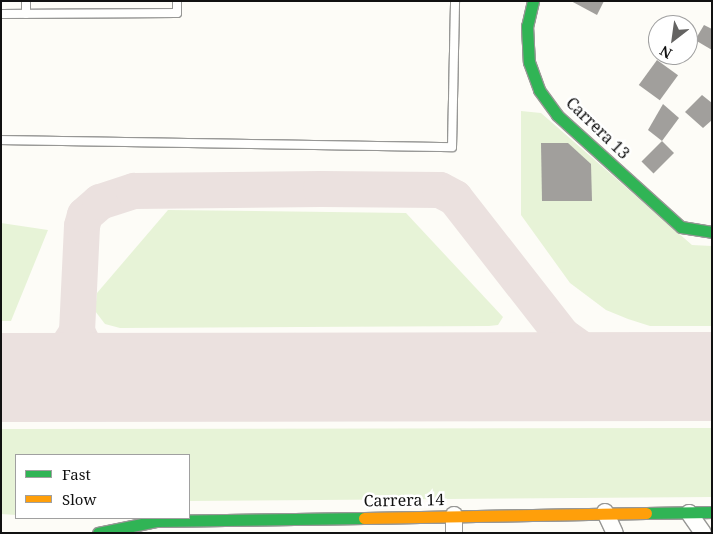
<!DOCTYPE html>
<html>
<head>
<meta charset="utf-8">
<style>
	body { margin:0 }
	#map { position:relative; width:713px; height:534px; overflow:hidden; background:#fdfcf7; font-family:"Noto Serif",serif }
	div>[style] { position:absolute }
	.green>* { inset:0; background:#e7f3d7 }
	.taxiway>* { height:36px; margin:-18px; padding:0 18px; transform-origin:18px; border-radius:18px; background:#ebe1df }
	.runway>* { height:89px; margin:-44.5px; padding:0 44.5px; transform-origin:44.5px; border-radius:44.5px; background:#ebe1df }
	.building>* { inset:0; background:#a19f9c; transform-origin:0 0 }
	.roads { filter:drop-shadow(1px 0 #979795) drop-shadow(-1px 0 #979795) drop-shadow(0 1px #979795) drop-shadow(0 -1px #979795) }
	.lane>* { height:8px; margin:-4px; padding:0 4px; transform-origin:4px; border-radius:4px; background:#fffffe }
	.street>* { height:16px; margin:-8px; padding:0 8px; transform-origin:8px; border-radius:8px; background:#fffffe }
	.fast>* { height:11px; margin:-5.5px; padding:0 5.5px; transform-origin:5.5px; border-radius:5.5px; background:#30b455 }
	.slow>* { height:11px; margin:-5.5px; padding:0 5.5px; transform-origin:5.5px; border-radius:5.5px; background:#ff9f0a }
	span { translate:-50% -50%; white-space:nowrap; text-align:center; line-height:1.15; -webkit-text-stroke:5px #fff; paint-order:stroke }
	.street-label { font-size:16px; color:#111 }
	.frame { position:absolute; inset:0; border:2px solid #111; pointer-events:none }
	.legend { position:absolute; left:15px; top:454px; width:175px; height:65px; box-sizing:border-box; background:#fff; border:1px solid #a0a0a0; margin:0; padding:6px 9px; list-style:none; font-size:15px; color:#111 }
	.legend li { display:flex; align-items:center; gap:10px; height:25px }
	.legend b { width:25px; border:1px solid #a0a0a0 }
	.north { position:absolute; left:648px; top:15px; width:50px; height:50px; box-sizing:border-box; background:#fff; border:1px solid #a0a0a0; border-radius:50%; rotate:210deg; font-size:14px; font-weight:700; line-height:20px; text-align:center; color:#111 }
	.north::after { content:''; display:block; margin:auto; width:18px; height:22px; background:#646362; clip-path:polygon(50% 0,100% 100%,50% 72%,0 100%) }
</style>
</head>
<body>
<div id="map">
	<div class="green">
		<i style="clip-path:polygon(521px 111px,541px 113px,692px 245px,712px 246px,712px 326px,650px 326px,628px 319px,606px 310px,570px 283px,521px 215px)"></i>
		<i style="clip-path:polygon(168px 210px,406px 213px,503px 317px,498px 325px,489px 326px,120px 328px,105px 324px,95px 311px,97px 293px)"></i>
		<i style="clip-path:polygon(1px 223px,48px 230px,11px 321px,1px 321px)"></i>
		<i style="clip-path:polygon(712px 428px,712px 497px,189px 501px,189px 455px,16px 455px,16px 515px,1px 514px,1px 429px)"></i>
	</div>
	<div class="taxiway">
		<i style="left:77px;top:332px;width:29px;rotate:63deg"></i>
		<i style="left:90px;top:358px;width:31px;rotate:37deg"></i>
		<i style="left:563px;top:336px;width:47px;rotate:35.4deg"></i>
		<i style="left:601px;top:363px;width:42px;rotate:18deg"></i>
		<i style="left:31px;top:377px;width:30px;rotate:-28deg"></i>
		<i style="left:57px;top:363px;width:37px;rotate:-57deg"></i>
		<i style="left:77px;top:332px;width:106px;rotate:-87.3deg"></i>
		<i style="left:82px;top:226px;width:11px;rotate:-75deg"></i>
		<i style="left:85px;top:215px;width:20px;rotate:-41deg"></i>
		<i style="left:100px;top:202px;width:36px;rotate:-18deg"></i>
		<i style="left:134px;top:191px;width:187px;rotate:-0.6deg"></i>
		<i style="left:321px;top:189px;width:119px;rotate:0.5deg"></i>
		<i style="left:440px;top:190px;width:17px;rotate:28deg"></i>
		<i style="left:455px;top:198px;width:175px;rotate:52deg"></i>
		<i style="left:563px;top:336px;width:25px;rotate:97deg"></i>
		<i style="left:560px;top:361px;width:19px;rotate:137deg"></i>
	</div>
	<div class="runway">
		<i style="left:1px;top:377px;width:711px;rotate:-0.08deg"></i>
	</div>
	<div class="building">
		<i style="clip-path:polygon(571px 1px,604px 1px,597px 15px)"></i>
		<i style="clip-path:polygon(704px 25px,712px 29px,712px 50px,695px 40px)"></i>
		<i style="left:657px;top:60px;width:26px;height:31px;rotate:36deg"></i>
		<i style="clip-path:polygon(702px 95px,712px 103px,712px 120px,703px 128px,685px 112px)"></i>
		<i style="clip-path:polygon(663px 104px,679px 118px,662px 141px,648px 130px)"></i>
		<i style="left:662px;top:141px;width:17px;height:29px;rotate:45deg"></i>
		<i style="clip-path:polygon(541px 143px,568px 143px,591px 164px,592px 201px,542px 201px)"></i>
	</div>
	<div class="roads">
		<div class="lane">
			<i style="left:26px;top:1px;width:13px;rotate:90deg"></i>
			<i style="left:1px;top:14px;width:176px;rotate:-0.3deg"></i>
			<i style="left:177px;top:13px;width:12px;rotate:-90deg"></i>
			<i style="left:1px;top:140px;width:451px;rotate:0.9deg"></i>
			<i style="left:452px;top:147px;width:146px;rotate:-88.8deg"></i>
		</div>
		<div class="street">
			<i style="left:605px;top:512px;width:23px;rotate:65deg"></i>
			<i style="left:689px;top:513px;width:24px;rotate:55deg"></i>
			<i style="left:454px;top:515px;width:18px;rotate:90deg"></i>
		</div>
		<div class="fast">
			<i style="left:533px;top:1px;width:26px;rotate:103deg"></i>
			<i style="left:527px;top:26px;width:36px;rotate:87deg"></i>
			<i style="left:529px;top:62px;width:30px;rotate:70deg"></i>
			<i style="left:539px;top:90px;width:31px;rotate:54deg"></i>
			<i style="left:557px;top:115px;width:167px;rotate:42.1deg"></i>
			<i style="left:681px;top:227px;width:31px;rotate:9deg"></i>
			<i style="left:646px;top:513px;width:66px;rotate:-0.9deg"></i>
			<i style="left:98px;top:533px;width:59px;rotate:-11.7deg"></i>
			<i style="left:156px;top:521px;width:208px;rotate:-0.8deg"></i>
		</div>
		<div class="slow">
			<i style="left:364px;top:518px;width:282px;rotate:-1deg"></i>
		</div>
	</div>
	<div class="street-label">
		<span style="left:598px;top:128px;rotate:44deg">Carrera 13</span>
		<span style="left:404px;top:500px;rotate:-1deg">Carrera 14</span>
	</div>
	<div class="frame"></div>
	<ul class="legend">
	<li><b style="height:6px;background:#30b455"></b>Fast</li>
	<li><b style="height:6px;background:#ff9f0a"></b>Slow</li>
	</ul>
	<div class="north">N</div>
</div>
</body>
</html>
